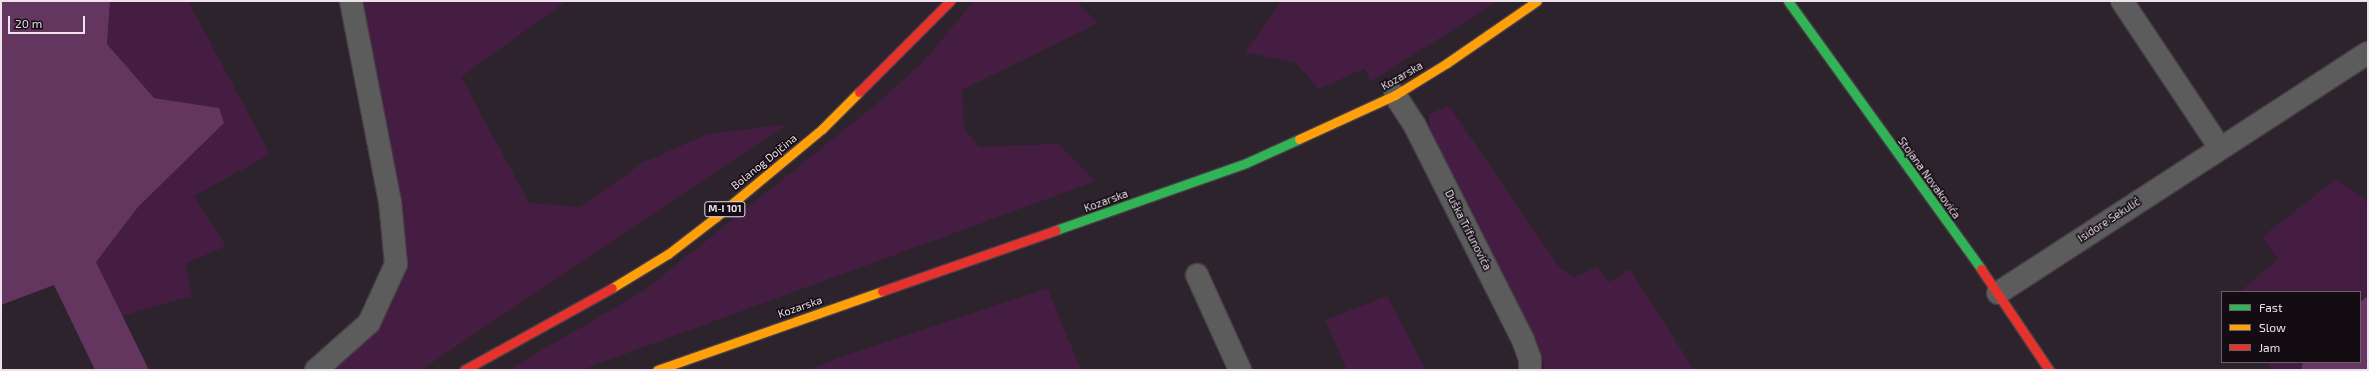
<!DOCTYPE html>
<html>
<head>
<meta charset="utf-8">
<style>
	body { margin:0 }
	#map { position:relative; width:2369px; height:371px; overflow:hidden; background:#2d232c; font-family:"Exo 2",sans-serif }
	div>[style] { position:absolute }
	.green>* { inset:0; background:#461d42 }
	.forest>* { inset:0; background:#64355f }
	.water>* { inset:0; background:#683763 }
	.roads { filter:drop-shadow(1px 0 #473e46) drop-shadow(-1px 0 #473e46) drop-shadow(0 1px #473e46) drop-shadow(0 -1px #473e46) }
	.street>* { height:22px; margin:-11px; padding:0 11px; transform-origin:11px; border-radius:11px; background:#5d5c5c }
	.fast>* { height:9px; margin:-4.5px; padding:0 4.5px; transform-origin:4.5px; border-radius:4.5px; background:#30b455 }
	.slow>* { height:9px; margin:-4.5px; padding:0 4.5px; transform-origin:4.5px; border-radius:4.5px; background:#ff9f0a }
	.jam>* { height:9px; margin:-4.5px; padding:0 4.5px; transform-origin:4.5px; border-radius:4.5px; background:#e5322d }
	span { translate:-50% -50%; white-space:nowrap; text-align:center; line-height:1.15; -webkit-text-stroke:3px #140c13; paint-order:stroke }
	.shield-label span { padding:1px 3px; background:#140c13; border:1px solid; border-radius:3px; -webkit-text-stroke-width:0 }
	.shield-label { font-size:10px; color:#ede1eb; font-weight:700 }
	.street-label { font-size:11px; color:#ede1eb }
	.frame { position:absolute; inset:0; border:2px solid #ede1eb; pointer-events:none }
	.legend { position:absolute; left:2221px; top:291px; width:140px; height:72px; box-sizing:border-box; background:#140c13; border:1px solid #6b6169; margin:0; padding:5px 7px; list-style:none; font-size:12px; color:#ede1eb }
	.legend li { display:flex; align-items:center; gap:8px; height:20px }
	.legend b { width:20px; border:1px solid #6b6169 }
	.scale { position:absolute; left:8px; top:16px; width:77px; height:18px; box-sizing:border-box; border:2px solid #ede1eb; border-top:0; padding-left:5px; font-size:12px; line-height:14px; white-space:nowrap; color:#ede1eb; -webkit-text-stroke:3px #140c13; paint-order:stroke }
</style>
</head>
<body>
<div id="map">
	<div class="green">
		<i style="clip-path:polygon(110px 1px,188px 1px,270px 154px,194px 196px,226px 246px,186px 263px,191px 296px,122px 316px,96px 262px,138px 207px,224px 123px,219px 108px,154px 98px,107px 44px)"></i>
		<i style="clip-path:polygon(362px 1px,566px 1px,461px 77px,529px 203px,580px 207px,644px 162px,708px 134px,788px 124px,421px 370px,333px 370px,377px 328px,404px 258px,388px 129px)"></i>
		<i style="clip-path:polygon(974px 1px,1076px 1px,1098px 23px,962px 90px,964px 129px,979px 147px,1058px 144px,1096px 181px,581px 370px,508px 370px,645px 290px,880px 101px,925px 60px)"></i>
		<i style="clip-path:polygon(1282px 1px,1498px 1px,1370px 82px,1365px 68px,1319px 89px,1296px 63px,1245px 52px)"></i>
		<i style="clip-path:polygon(1449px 106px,1560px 268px,1575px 277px,1597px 267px,1609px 282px,1630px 269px,1694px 370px,1546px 370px,1430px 129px,1429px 114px)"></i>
		<i style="clip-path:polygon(2336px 179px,2368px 201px,2368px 296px,2360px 302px,2360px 292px,2240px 292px,2278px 259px,2262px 237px)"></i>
		<i style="clip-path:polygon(1047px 288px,1081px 370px,809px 370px,838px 358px)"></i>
		<i style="clip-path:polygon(1387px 296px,1426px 370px,1347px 370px,1325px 320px)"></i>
		<i style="clip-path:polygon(2267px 362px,2303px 362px,2301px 370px,2272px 370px)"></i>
	</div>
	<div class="forest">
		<i style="clip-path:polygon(1px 1px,110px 1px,107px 44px,154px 98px,219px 108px,224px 123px,138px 207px,96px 262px,149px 370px,95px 370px,54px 285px,1px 305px)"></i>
	</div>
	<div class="water">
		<i style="clip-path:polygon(2368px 296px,2368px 370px,2301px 370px,2303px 362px,2360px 362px,2360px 302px)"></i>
	</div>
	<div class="roads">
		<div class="street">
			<i style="left:2122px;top:1px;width:177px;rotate:56.3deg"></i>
			<i style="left:1395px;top:95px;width:37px;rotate:57deg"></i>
			<i style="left:1415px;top:126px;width:240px;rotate:63.2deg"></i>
			<i style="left:1523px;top:340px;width:20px;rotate:70deg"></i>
			<i style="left:1530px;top:359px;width:11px;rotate:90deg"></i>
			<i style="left:1197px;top:275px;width:104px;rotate:65.6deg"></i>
			<i style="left:1998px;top:293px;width:441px;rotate:-33deg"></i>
			<i style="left:316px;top:370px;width:71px;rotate:-41.6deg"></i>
			<i style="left:369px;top:323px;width:65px;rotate:-65.4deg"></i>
			<i style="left:396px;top:264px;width:62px;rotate:-95.5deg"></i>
			<i style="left:390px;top:202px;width:205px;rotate:-101deg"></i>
		</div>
		<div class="fast">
			<i style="left:1788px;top:1px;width:330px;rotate:54.2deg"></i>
			<i style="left:1056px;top:230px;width:201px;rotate:-19.4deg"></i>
			<i style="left:1246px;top:163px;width:58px;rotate:-24.4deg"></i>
		</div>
		<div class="slow">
			<i style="left:1299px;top:139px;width:106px;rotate:-24.6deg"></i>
			<i style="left:1395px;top:95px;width:61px;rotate:-31.6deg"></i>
			<i style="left:1447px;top:63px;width:109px;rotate:-34.6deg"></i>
			<i style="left:612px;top:288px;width:66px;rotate:-31.3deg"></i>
			<i style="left:668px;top:254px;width:61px;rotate:-37.6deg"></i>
			<i style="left:716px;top:217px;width:138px;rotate:-39.7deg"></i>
			<i style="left:822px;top:129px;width:52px;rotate:-45deg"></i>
			<i style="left:657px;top:370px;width:238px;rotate:-19.3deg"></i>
		</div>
		<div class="jam">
			<i style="left:859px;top:92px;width:129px;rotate:-45deg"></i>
			<i style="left:1981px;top:269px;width:122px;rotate:56deg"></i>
			<i style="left:882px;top:291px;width:184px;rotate:-19.3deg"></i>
			<i style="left:464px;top:370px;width:169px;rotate:-29deg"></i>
		</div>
	</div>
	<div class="shield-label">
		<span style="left:725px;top:209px">M-I 101</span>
	</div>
	<div class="street-label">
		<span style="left:1402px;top:76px;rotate:-30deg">Kozarska</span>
		<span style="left:764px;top:162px;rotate:-39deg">Bolanog Dojčina</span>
		<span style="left:1929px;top:178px;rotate:54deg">Stojana Novakovića</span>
		<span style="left:1106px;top:201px;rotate:-20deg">Kozarska</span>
		<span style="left:2109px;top:220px;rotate:-33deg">Isidore Sekulić</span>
		<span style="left:1468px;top:230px;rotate:63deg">Duška Trifunovića</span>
		<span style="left:800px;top:307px;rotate:-19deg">Kozarska</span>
	</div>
	<div class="frame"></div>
	<ul class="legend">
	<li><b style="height:5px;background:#30b455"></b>Fast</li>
	<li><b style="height:5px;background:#ff9f0a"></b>Slow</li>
	<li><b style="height:5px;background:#e5322d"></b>Jam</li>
	</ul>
	<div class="scale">20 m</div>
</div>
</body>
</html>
